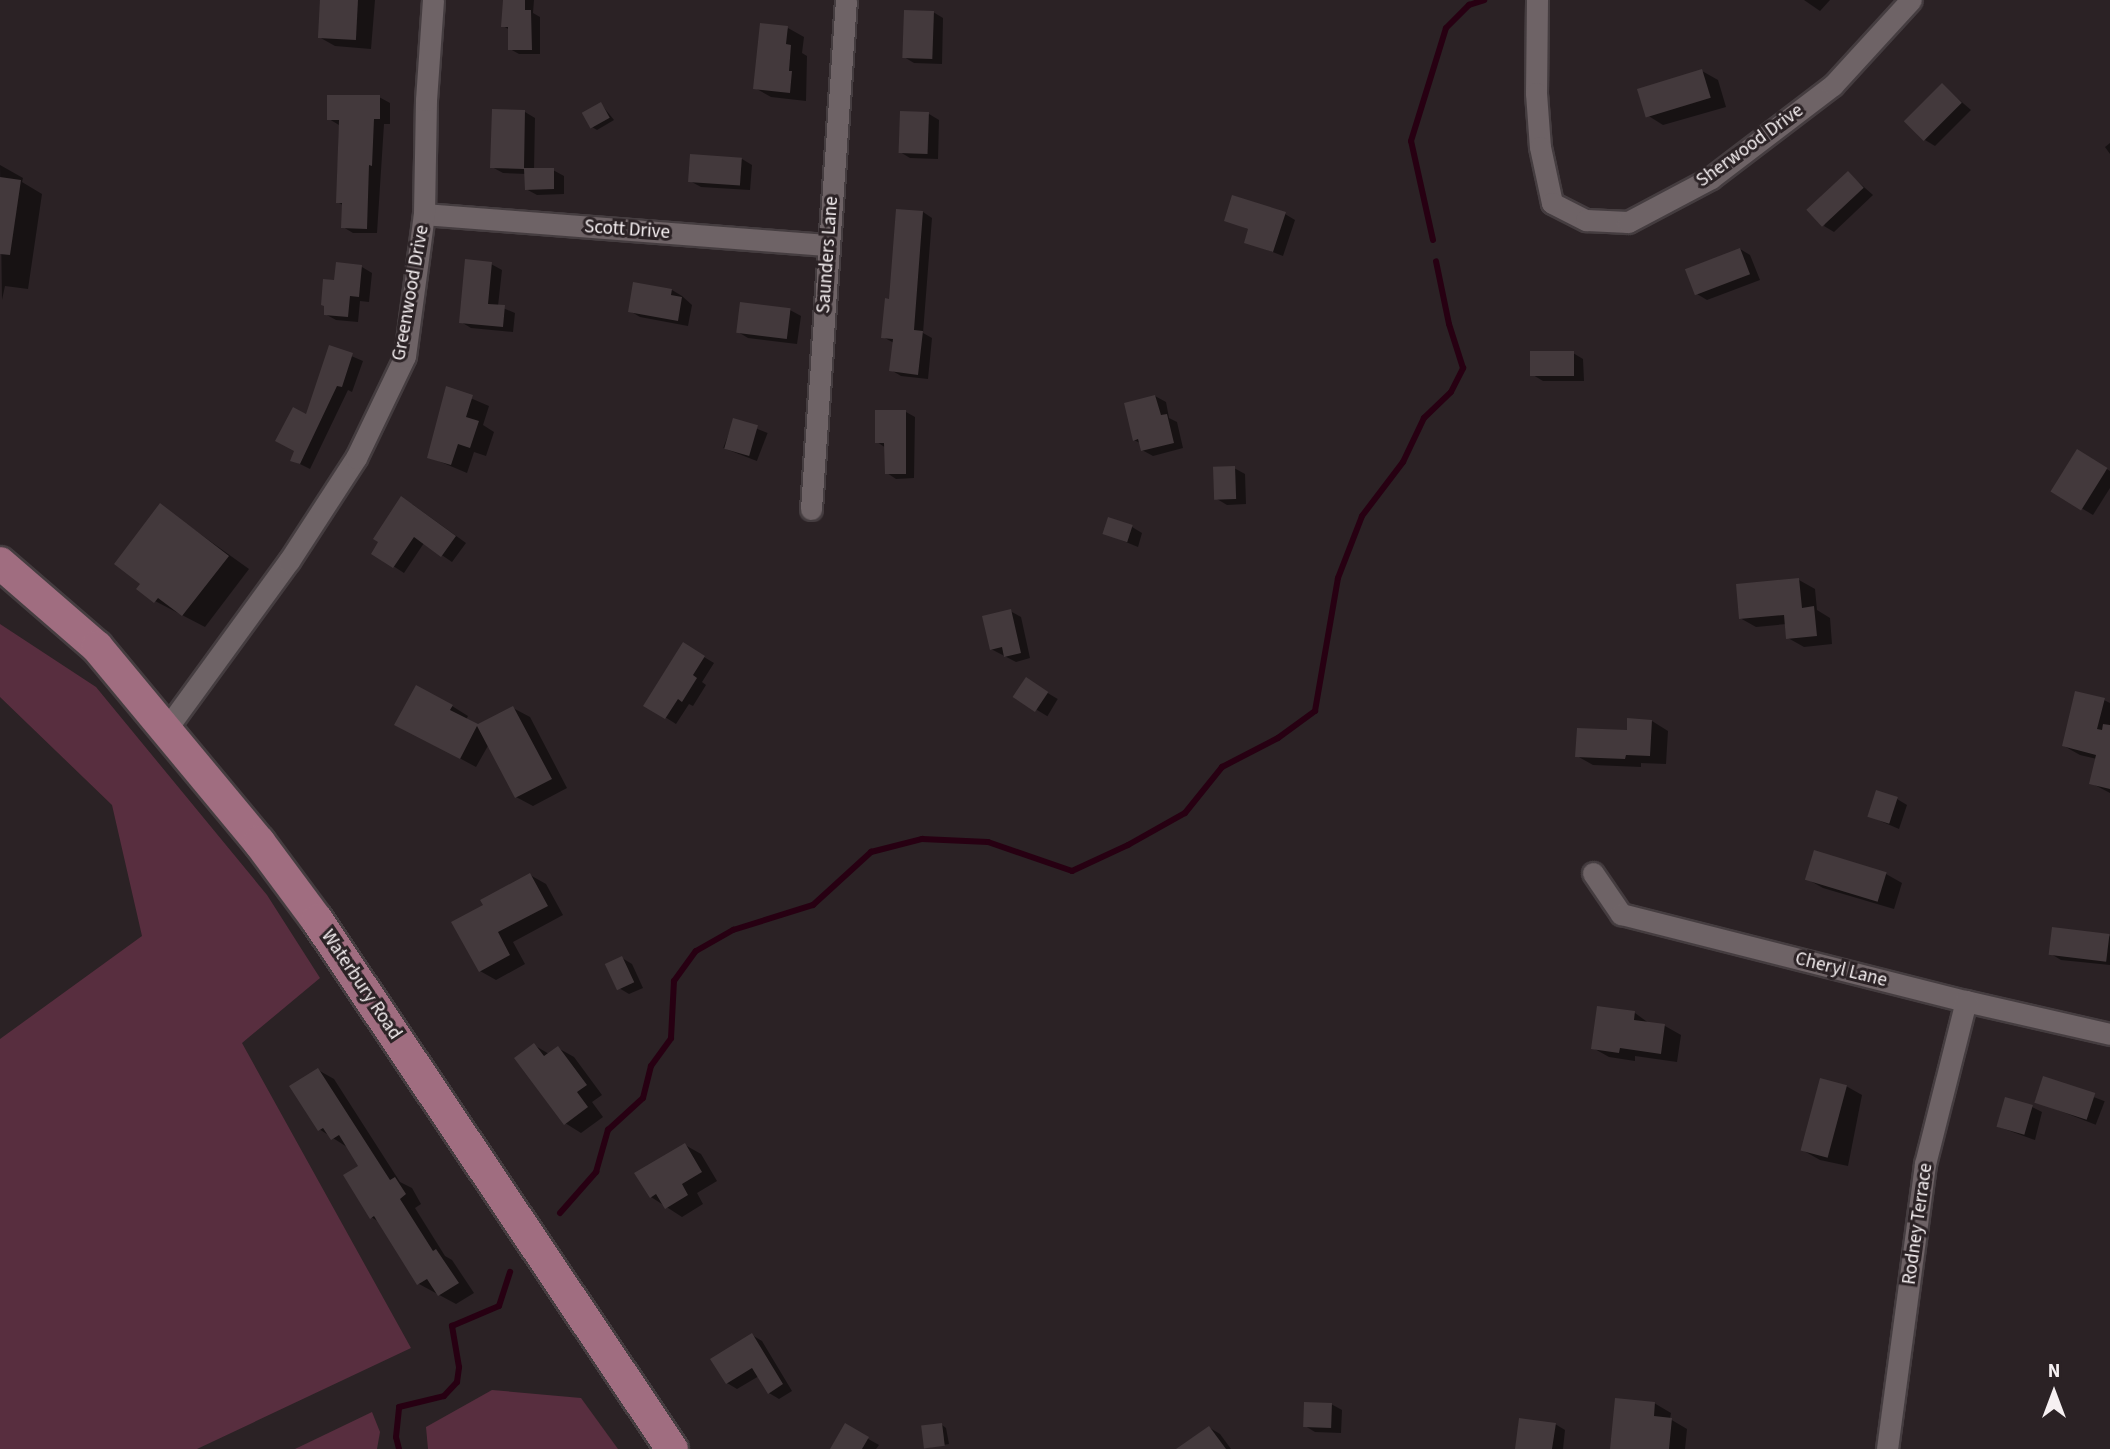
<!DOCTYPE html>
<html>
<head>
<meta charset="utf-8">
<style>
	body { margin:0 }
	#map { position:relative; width:2110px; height:1449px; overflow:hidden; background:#2b2225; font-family:"Source Sans 3",sans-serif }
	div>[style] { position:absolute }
	.green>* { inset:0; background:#582e3f }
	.shadow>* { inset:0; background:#0007; transform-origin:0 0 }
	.stream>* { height:6px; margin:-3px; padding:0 3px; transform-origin:3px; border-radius:3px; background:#270012 }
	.building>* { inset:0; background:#43393c; transform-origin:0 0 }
	.roads { filter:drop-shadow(2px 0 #453d40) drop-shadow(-2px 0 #453d40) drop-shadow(0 2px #453d40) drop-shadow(0 -2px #453d40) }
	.street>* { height:21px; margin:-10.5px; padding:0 10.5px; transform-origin:10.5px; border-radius:10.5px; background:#6e6366 }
	.primary>* { height:32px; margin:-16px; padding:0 16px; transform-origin:16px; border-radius:16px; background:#a06d80 }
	span { translate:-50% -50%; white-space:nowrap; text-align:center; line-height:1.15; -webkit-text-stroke:6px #2b2225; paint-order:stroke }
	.street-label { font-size:19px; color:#f6f0f2 }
	.north { position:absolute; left:2019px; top:1358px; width:70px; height:70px; -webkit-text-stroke:5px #2b2225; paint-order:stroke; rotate:0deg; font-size:19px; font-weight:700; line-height:28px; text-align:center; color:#f6f0f2 }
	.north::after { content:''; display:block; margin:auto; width:24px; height:32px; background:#f6f0f2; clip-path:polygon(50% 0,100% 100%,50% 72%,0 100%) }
</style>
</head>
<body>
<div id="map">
	<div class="green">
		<i style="clip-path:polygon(0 624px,96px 687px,267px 895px,320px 978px,242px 1043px,411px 1348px,197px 1449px,0 1449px,0 1039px,142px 936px,112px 805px,0 697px)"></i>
		<i style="clip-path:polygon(492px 1390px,581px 1398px,618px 1449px,428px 1449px,426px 1427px)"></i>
		<i style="clip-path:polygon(372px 1412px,380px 1432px,377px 1449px,295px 1449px)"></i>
	</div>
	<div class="shadow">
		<i style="clip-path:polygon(334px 0,375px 0,371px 49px,335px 46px,319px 37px)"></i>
		<i style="clip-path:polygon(504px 0,534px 0,533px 13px,540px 17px,540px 54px,519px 54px,510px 49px,510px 30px,503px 26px)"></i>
		<i style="clip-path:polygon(1804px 0,1830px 0,1820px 11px)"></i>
		<i style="clip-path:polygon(933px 12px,943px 18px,942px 64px,914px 63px,904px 57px)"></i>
		<i style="clip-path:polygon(788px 28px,804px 37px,802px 53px,807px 56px,806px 101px,771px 97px,755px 88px)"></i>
		<i style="clip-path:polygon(1702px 71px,1718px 80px,1726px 107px,1663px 125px,1647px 115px)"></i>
		<i style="clip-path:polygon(1942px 85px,1971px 110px,1935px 146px,1925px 140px)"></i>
		<i style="clip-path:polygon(379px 97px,390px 103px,390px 124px,384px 124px,377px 233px,353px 233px,343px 227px,343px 205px,337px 202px,339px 125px,329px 119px)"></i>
		<i style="clip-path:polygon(601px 104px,614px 120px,597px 130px,592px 127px)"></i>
		<i style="clip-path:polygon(525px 112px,535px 118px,534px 170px,553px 170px,564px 176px,564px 194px,537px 195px,526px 189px,526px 174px,503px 173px,492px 167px)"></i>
		<i style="clip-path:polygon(929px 114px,939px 120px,938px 159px,910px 158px,900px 152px)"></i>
		<i style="clip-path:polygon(2110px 143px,2110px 154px,2105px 147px)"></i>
		<i style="clip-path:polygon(742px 159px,752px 165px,750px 190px,701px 187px,690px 181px)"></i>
		<i style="clip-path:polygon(0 165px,23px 178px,22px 182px,42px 194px,28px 289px,5px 286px,2px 300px)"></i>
		<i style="clip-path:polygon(1848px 173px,1873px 195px,1834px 232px,1824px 226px)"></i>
		<i style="clip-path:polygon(923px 212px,932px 218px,923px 333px,932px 338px,928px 379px,901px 376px,891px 370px,894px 343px,883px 337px,891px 301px)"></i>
		<i style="clip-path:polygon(1285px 214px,1295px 220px,1283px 256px,1246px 242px,1250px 230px,1226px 220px)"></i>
		<i style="clip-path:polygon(1740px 249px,1750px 255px,1760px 280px,1707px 300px,1697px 294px)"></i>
		<i style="clip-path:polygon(491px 264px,502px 270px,498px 306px,515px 313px,513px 332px,471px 328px,461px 322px)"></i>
		<i style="clip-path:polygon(362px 267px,372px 273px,369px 302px,360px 301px,358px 322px,336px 320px,325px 314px,336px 282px)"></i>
		<i style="clip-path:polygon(635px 284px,672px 290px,682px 296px,692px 305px,688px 326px,640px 317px,630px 311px)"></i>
		<i style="clip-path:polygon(790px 310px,801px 316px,797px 344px,748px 338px,738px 332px)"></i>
		<i style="clip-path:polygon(330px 347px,363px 361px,352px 392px,348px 390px,310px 469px,292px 460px)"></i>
		<i style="clip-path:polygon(1573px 353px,1583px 359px,1584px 381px,1543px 381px,1533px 375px)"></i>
		<i style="clip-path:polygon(447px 388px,489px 406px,483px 425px,494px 432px,486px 456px,474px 452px,467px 473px,429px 457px)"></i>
		<i style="clip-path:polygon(1155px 396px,1166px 402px,1169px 418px,1177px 422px,1183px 448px,1153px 456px,1142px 450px,1140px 443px,1134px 440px)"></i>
		<i style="clip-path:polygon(906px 412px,915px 417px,914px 478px,896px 479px,887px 473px,886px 448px,877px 442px)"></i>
		<i style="left:734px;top:420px;width:36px;height:30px;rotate:21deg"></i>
		<i style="clip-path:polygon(2078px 451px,2110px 471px,2110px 488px,2093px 515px,2053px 491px)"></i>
		<i style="clip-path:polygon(1234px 468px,1245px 474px,1246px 504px,1227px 505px,1217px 499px)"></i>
		<i style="clip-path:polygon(412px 504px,466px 543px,452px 562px,424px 543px,404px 573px,373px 553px)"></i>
		<i style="clip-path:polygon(161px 506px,249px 569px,205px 627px,155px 601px)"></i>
		<i style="clip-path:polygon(1132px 527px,1142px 533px,1138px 547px,1104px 533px)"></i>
		<i style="clip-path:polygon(1799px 580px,1815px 589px,1817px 610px,1830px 618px,1832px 644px,1804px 647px,1788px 638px,1787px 624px,1756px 627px,1740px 618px)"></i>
		<i style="clip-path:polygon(1010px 611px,1021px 617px,1030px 658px,1016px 662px,991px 649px)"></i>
		<i style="clip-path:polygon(684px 645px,714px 663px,702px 682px,706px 685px,693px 706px,689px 704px,676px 724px,646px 705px)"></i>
		<i style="left:1026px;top:680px;width:37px;height:20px;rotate:31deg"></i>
		<i style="clip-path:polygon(2104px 700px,2110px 703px,2110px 793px,2091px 783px,2097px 759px,2080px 755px,2064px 746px)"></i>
		<i style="clip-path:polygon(452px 706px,468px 716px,466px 720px,478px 726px,513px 708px,530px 717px,567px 788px,533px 806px,516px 797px,489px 744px,476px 767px,413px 733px)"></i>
		<i style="clip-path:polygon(1652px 721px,1668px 731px,1666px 764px,1641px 763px,1641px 767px,1593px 765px,1577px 756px)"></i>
		<i style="clip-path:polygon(1897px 799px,1907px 805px,1899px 829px,1869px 816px)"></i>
		<i style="clip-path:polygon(1886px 874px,1902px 883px,1894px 909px,1823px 888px,1807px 879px)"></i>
		<i style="clip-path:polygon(530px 875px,546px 884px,563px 915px,513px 942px,525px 964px,496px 980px,480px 971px,485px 905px)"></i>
		<i style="clip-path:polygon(2110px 936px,2110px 965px,2061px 960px,2051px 954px)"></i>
		<i style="clip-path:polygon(622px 958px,632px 964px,643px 988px,629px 994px,619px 988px)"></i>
		<i style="clip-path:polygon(1635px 1013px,1650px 1024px,1665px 1026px,1681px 1035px,1677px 1062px,1635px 1056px,1635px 1061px,1609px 1057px,1593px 1048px)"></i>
		<i style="clip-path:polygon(534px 1045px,549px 1054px,558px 1048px,574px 1057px,602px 1095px,592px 1102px,603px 1117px,581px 1133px,565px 1123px)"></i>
		<i style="clip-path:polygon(318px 1070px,334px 1079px,400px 1182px,412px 1188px,421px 1204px,415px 1208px,445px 1256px,452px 1260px,474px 1293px,456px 1304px,419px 1284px,381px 1223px,371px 1217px,360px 1166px,350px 1149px,319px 1129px)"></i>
		<i style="left:2044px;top:1078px;width:65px;height:25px;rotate:21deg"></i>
		<i style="clip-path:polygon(1846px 1086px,1862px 1095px,1848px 1166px,1820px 1160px,1804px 1151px)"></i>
		<i style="clip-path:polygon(2032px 1107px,2042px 1112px,2035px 1140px,1999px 1127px)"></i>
		<i style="clip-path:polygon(685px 1145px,701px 1154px,717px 1181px,697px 1193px,703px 1204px,682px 1217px,651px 1197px)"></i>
		<i style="clip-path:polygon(752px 1335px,762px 1341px,792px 1391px,779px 1399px,769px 1393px,759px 1376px,737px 1389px,727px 1383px)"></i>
		<i style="clip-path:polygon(1654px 1403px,1671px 1413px,1670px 1419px,1687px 1429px,1685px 1449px,1612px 1449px)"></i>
		<i style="clip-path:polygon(1331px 1404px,1342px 1410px,1341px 1433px,1315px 1432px,1305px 1426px)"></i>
		<i style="clip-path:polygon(1555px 1424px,1565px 1430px,1563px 1449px,1520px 1449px)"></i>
		<i style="clip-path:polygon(942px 1425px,946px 1428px,949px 1444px,926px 1448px)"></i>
		<i style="clip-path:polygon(845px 1426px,879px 1445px,876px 1449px,840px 1449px)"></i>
		<i style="clip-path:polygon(1210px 1428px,1220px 1434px,1231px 1449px,1179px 1449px)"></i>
	</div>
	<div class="stream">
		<i style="left:1433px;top:240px;width:101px;rotate:-102.5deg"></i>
		<i style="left:1411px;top:141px;width:118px;rotate:-72.8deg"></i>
		<i style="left:1446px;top:28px;width:33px;rotate:-45deg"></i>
		<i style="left:1469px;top:5px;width:16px;rotate:-18deg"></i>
		<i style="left:560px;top:1213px;width:55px;rotate:-48.7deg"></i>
		<i style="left:596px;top:1172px;width:44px;rotate:-74.1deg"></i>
		<i style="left:608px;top:1130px;width:47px;rotate:-42.4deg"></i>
		<i style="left:643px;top:1098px;width:33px;rotate:-76deg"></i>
		<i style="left:651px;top:1066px;width:34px;rotate:-54deg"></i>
		<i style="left:671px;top:1038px;width:57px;rotate:-87deg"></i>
		<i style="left:674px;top:981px;width:37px;rotate:-54deg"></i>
		<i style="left:696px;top:951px;width:43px;rotate:-29.6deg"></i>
		<i style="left:733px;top:930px;width:84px;rotate:-17.4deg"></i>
		<i style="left:813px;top:905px;width:79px;rotate:-42.4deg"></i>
		<i style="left:871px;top:852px;width:53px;rotate:-14.3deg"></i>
		<i style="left:922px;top:839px;width:66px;rotate:2.6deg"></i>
		<i style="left:988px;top:842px;width:89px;rotate:19deg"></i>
		<i style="left:1072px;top:871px;width:62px;rotate:-24.9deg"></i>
		<i style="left:1128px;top:845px;width:65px;rotate:-29.3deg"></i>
		<i style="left:1185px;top:813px;width:59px;rotate:-51.2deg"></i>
		<i style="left:1222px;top:767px;width:63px;rotate:-27.4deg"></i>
		<i style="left:1278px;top:738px;width:46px;rotate:-36.1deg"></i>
		<i style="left:1315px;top:711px;width:135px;rotate:-80.2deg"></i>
		<i style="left:1338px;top:578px;width:66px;rotate:-68.8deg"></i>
		<i style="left:1362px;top:516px;width:68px;rotate:-52.8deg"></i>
		<i style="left:1403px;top:462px;width:49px;rotate:-64.5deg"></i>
		<i style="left:1424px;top:418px;width:37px;rotate:-44deg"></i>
		<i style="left:1451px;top:392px;width:27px;rotate:-63deg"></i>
		<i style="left:1463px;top:368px;width:46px;rotate:-107.7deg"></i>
		<i style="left:1449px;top:324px;width:64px;rotate:-101.7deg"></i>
		<i style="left:399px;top:1449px;width:12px;rotate:-104deg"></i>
		<i style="left:396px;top:1437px;width:30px;rotate:-84deg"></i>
		<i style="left:399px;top:1407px;width:46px;rotate:-13.7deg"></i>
		<i style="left:444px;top:1396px;width:19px;rotate:-47deg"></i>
		<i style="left:457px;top:1382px;width:15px;rotate:-82deg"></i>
		<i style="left:459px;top:1367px;width:42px;rotate:-99.7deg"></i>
		<i style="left:452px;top:1326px;width:51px;rotate:-23.1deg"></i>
		<i style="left:499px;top:1306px;width:36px;rotate:-72deg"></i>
	</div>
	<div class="building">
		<i style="left:358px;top:0;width:40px;height:38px;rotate:93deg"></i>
		<i style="clip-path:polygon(503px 0,525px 0,525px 10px,531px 10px,532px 50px,508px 50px,508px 27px,501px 27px)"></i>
		<i style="left:904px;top:10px;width:30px;height:48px;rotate:2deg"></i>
		<i style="clip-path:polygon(760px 23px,788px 26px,786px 44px,791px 45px,789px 71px,792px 71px,790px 93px,753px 89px)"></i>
		<i style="left:1702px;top:69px;width:30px;height:68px;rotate:73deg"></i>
		<i style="left:1942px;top:83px;width:28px;height:54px;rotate:45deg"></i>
		<i style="clip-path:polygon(327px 95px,380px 95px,380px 119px,374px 119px,372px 166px,369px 165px,367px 229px,341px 228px,342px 203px,336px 203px,339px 120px,327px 120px)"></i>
		<i style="left:601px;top:102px;width:18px;height:22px;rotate:61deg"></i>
		<i style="clip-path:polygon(492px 109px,525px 110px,524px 168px,554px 168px,554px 189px,525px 190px,524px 169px,490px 168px)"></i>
		<i style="left:900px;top:111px;width:29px;height:42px;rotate:2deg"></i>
		<i style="left:690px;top:154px;width:52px;height:28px;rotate:4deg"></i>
		<i style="left:1848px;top:171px;width:23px;height:57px;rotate:47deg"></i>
		<i style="clip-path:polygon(0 177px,21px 180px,10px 255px,0 254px)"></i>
		<i style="clip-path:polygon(1232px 195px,1286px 212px,1273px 252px,1244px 243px,1248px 229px,1224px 221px)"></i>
		<i style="clip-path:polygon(896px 209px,923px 211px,914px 330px,923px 331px,918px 375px,889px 371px,893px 339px,881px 338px,885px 298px,889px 299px)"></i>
		<i style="left:1740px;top:248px;width:28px;height:59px;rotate:69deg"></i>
		<i style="clip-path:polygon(465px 259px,492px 262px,488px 304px,505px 305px,503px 327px,459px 323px)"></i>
		<i style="clip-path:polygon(336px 262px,362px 265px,359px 297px,350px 296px,348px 317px,324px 315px,324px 306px,321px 305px,323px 279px,334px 280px)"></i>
		<i style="clip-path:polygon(633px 282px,672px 289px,671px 295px,682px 297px,678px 321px,628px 312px)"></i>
		<i style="left:740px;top:302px;width:51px;height:31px;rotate:7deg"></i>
		<i style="clip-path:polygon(329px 345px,353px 353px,342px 387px,337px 386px,300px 464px,290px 461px,294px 451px,275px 441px,293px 407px,306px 414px)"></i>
		<i style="left:1574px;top:351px;width:25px;height:44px;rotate:90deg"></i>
		<i style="clip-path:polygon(446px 386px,473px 395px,466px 417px,479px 421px,470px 448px,458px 444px,451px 465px,427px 458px)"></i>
		<i style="clip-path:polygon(1155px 395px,1161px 415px,1167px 414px,1174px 443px,1141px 451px,1138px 439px,1133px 441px,1124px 403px)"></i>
		<i style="clip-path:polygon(875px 410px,906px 410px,906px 474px,885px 474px,884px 443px,875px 443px)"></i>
		<i style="left:733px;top:418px;width:26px;height:32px;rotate:16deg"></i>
		<i style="left:2077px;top:449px;width:36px;height:50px;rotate:32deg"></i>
		<i style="left:1235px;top:466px;width:33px;height:22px;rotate:88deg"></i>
		<i style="clip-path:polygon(401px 496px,456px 536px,441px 557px,414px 537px,393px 568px,371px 554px,378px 542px,373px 539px)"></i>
		<i style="clip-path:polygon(160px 503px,229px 556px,182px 616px,158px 598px,154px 603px,136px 589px,140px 584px,114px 564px)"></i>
		<i style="left:1108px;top:517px;width:26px;height:18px;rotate:18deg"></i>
		<i style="clip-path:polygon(1799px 578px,1802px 608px,1814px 606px,1817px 636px,1786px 639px,1784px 615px,1739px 619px,1736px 584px)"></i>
		<i style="clip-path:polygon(1011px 609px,1021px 653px,1004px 657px,1002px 647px,990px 650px,982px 616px)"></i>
		<i style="clip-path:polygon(683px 642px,705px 656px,693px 675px,697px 678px,682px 702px,678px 699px,665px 719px,643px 706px)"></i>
		<i style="left:1026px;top:677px;width:27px;height:24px;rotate:34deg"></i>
		<i style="clip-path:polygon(416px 685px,453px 705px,450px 710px,478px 724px,513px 706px,552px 779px,515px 798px,477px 726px,460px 759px,394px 725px)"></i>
		<i style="clip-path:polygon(2075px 691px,2105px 698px,2097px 729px,2102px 730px,2103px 724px,2110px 725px,2110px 789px,2089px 784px,2096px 755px,2062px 746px)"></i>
		<i style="clip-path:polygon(1627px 718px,1652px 720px,1650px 756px,1626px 755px,1625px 759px,1575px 757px,1577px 728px,1627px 730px)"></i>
		<i style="left:1876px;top:790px;width:23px;height:28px;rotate:18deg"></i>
		<i style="left:1814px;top:850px;width:76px;height:31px;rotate:17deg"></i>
		<i style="clip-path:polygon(530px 873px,548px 906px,498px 932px,510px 955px,479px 972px,451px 922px,483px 905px,480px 900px)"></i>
		<i style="left:2052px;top:927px;width:58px;height:28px;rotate:7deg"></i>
		<i style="left:622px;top:956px;width:29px;height:19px;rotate:65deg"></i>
		<i style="clip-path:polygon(1597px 1006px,1635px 1011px,1634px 1020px,1665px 1024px,1661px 1054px,1620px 1048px,1619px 1053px,1591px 1049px)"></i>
		<i style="clip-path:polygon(534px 1043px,544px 1056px,558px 1046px,587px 1085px,577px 1092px,588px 1107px,564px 1125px,514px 1058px)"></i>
		<i style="clip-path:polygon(318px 1068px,390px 1180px,395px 1177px,406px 1194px,400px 1199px,433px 1251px,436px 1249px,459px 1283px,438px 1296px,427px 1279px,417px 1285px,374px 1216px,370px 1219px,343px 1175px,358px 1166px,339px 1135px,331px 1140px,323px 1128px,318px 1131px,289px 1086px)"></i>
		<i style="left:2043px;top:1076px;width:55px;height:28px;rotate:18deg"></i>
		<i style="left:1820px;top:1078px;width:28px;height:75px;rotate:15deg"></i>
		<i style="left:2005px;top:1097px;width:29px;height:31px;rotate:16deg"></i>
		<i style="clip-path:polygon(685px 1143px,702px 1172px,682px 1184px,688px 1195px,665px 1209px,656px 1194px,650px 1198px,634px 1173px)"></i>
		<i style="clip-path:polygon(752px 1333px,783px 1384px,768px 1394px,752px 1368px,726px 1384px,710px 1359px)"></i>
		<i style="clip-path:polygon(1615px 1398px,1655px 1402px,1654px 1416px,1672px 1418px,1669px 1449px,1610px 1449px)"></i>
		<i style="left:1304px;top:1402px;width:28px;height:25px;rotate:2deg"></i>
		<i style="clip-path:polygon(1519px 1418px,1556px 1423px,1552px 1449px,1515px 1449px)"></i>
		<i style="clip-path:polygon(845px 1423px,869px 1437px,862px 1449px,830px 1449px)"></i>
		<i style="left:942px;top:1423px;width:23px;height:21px;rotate:83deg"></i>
		<i style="clip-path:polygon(1209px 1426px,1226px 1449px,1176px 1449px)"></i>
	</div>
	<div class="roads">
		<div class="street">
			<i style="left:1537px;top:0;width:93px;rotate:90.6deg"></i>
			<i style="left:1536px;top:93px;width:54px;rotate:85.8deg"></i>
			<i style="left:1540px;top:147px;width:57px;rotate:77.9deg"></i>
			<i style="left:1552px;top:203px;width:38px;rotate:27deg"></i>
			<i style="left:1586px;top:220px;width:42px;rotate:2.7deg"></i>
			<i style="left:1628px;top:222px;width:94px;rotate:-27.9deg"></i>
			<i style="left:1711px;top:178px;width:153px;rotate:-37.3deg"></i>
			<i style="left:1833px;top:85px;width:115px;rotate:-47.5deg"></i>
			<i style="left:424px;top:214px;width:406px;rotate:4.4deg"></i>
			<i style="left:811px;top:509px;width:510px;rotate:-86.07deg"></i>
			<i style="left:167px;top:728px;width:207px;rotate:-53.9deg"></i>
			<i style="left:289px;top:561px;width:123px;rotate:-57deg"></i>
			<i style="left:356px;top:458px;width:113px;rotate:-64.3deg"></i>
			<i style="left:405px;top:356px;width:143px;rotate:-82.4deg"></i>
			<i style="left:424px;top:214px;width:114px;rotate:-89deg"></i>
			<i style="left:426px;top:100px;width:100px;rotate:-86deg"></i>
			<i style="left:1593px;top:873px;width:50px;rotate:55.7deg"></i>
			<i style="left:1621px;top:914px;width:356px;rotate:14.2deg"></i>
			<i style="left:1966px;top:1001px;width:148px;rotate:12.9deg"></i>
			<i style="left:1887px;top:1449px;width:288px;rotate:-82.4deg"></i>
			<i style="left:1925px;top:1164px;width:168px;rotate:-75.9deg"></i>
		</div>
		<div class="primary">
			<i style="left:0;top:563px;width:128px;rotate:40.9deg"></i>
			<i style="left:97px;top:647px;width:254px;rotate:50.3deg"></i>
			<i style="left:259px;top:842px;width:97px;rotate:53.4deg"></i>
			<i style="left:317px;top:920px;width:637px;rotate:56.14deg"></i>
		</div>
	</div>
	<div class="street-label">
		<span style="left:1750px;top:146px;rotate:-36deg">Sherwood Drive</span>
		<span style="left:627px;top:230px;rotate:4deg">Scott Drive</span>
		<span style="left:828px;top:255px;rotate:-86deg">Saunders Lane</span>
		<span style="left:411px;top:293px;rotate:-80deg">Greenwood Drive</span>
		<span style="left:1841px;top:970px;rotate:14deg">Cheryl Lane</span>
		<span style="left:361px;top:985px;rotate:56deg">Waterbury Road</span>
		<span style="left:1918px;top:1224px;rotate:-82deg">Rodney Terrace</span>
	</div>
	<div class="north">N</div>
</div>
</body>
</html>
